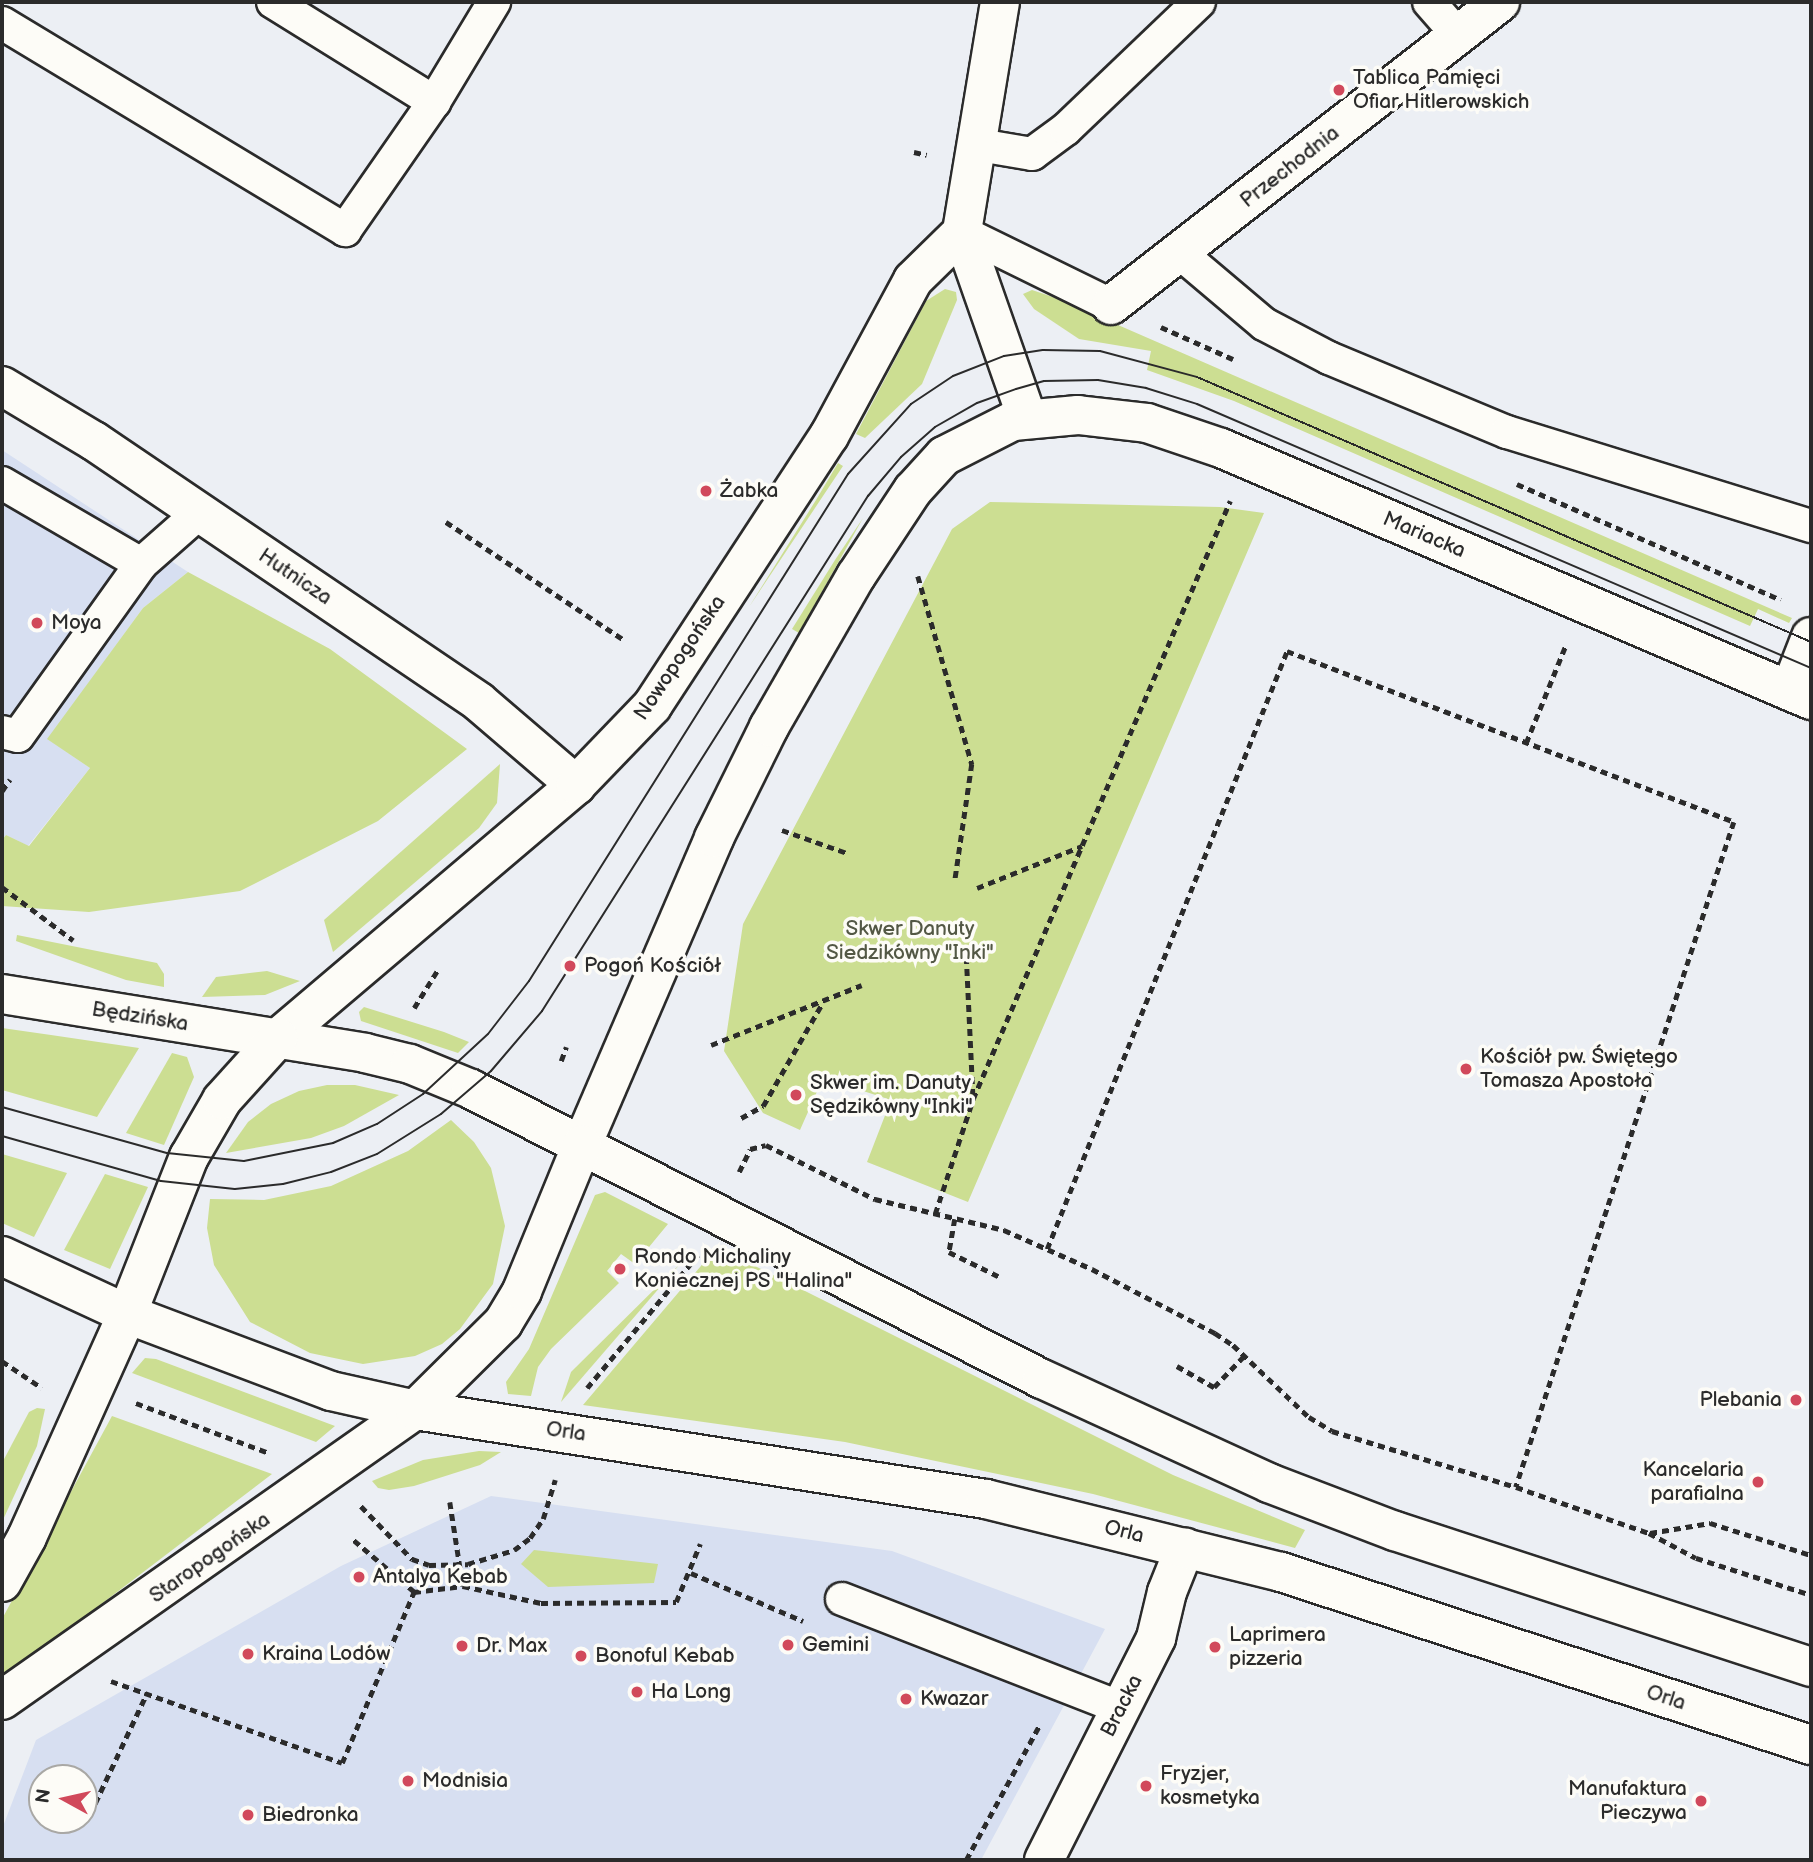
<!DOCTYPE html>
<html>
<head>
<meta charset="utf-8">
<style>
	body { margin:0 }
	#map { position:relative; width:1813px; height:1862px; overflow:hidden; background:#eceff4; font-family:"Balsamiq Sans",sans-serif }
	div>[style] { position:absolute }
	.built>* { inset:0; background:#d7dff1 }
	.green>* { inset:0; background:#ccde92 }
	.path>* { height:4.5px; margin-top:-2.25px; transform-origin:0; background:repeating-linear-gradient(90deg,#2b2b2b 0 7px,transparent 0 12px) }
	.roads { filter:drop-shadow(2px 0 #2b2b2b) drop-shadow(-2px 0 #2b2b2b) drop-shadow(0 2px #2b2b2b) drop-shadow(0 -2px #2b2b2b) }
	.service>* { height:32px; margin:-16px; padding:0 16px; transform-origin:16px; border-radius:16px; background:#fdfcf7 }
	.minor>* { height:38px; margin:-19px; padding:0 19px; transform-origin:19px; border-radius:19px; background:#fdfcf7 }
	.tertiary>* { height:38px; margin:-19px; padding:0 19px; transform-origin:19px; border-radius:19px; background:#fdfcf7 }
	.tram>* { height:2px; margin:-1px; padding:0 1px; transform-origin:1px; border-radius:1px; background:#2b2b2b }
	.dots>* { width:19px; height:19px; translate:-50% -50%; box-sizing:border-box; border:4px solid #fdfcf7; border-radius:50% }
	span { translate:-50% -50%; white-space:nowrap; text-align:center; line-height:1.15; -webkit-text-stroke:7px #fdfcf7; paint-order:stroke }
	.poi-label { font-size:21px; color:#2b2b2b }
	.left { translate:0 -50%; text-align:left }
	.right { translate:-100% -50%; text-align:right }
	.street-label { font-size:21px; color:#2b2b2b }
	.park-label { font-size:21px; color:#535845 }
	.frame { position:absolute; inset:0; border:4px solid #2b2b2b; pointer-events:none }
	.north { position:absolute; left:28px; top:1764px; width:70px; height:70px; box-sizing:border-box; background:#fdfcf7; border:2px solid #a9a8a5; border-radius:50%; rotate:278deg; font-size:19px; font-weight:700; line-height:28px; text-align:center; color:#2b2b2b }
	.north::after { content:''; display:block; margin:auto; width:24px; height:32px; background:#d1495b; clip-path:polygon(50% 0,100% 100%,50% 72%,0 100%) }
</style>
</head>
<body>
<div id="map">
	<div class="built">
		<i style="clip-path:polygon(2px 450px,188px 572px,143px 608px,48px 739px,90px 768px,28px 846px,6px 835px,2px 840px)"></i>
		<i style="clip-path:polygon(evenodd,491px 1496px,892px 1551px,1105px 1629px,981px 1860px,2px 1860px,2px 1829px,36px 1740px,341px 1566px,491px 1496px,42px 1778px,84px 1778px,84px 1820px,42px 1820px,42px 1778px)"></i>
	</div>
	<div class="green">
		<i style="clip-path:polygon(945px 289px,956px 292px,957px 300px,922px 384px,865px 438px,856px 434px,926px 301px)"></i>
		<i style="clip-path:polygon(1032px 290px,1056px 298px,1792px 618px,1789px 623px,1758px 609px,1750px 626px,1234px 401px,1147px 370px,1151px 351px,1079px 339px,1034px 309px,1023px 294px)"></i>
		<i style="clip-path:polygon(838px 463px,843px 466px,749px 607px,816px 500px)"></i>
		<i style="clip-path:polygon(990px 502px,1220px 507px,1264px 513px,968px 1202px,867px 1162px,891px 1100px,823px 1078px,800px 1130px,763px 1113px,724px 1051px,743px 924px,952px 529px)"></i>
		<i style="clip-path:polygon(863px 518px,799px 633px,792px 629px,835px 560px)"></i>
		<i style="clip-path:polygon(188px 572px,330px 649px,467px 749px,378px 821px,240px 891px,89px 912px,2px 906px,2px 840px,6px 835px,29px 846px,90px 768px,47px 739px,143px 608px)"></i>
		<i style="clip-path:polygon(500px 764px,497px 803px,479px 828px,333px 952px,324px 920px)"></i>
		<i style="clip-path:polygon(17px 935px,157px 963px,164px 974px,164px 987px,126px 980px,16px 941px)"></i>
		<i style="clip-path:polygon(267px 971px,300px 981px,265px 995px,202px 997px,216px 977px)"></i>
		<i style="clip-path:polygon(364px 1007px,444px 1032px,469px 1042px,458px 1053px,361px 1021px,359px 1012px)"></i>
		<i style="clip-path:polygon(2px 1028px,51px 1035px,139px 1048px,97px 1117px,2px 1090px)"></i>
		<i style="clip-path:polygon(172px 1053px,187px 1057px,194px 1077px,164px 1145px,126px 1133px)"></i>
		<i style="clip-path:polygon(327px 1085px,355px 1085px,399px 1095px,344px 1126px,311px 1138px,226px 1153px,248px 1122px,271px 1104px,299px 1091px)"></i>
		<i style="clip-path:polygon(451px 1120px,474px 1142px,491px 1168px,505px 1226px,493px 1284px,460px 1329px,442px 1344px,415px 1356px,363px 1364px,310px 1353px,250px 1322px,214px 1265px,207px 1228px,210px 1199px,264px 1200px,331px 1186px,408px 1151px)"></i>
		<i style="clip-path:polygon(2px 1154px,67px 1173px,34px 1237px,2px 1223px)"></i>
		<i style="clip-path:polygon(105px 1174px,148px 1187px,110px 1269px,64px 1250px)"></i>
		<i style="clip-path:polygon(605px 1192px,668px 1224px,635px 1264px,621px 1254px,607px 1271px,619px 1283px,551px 1349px,538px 1367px,531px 1396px,508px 1394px,506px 1382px,529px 1349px,595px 1195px)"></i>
		<i style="clip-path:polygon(717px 1247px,1173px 1475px,1305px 1530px,1295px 1548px,1093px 1494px,845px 1442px,583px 1405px)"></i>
		<i style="clip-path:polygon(680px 1264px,561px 1402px,571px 1372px)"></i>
		<i style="clip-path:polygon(145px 1358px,156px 1359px,335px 1426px,316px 1442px,132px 1373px)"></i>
		<i style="clip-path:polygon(37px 1408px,45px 1409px,37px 1446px,2px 1522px,2px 1463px,29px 1412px)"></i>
		<i style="clip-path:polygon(112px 1416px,272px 1474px,62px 1634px,2px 1685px,2px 1619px)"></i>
		<i style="clip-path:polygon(479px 1451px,501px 1452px,480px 1465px,414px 1486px,389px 1490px,378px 1488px,372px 1481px,423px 1460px)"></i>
		<i style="clip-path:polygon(534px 1550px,658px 1564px,654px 1583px,548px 1587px,521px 1564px)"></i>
	</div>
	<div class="path">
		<i style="left:914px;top:152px;width:13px;rotate:13deg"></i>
		<i style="left:1161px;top:327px;width:79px;rotate:24deg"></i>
		<i style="left:1517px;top:484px;width:288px;rotate:23.7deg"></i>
		<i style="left:446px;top:522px;width:214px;rotate:33.5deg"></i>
		<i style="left:918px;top:576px;width:196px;rotate:74deg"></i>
		<i style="left:972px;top:764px;width:117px;rotate:98.3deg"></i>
		<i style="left:1526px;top:743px;width:104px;rotate:-67.9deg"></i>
		<i style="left:2px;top:791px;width:14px;rotate:-56deg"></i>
		<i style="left:782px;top:830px;width:69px;rotate:19.5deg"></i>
		<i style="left:2px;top:887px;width:89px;rotate:36.7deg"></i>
		<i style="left:977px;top:888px;width:113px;rotate:-21.8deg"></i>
		<i style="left:966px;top:945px;width:149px;rotate:87.3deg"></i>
		<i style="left:414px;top:1008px;width:44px;rotate:-58.1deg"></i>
		<i style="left:711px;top:1045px;width:162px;rotate:-21.7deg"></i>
		<i style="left:561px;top:1061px;width:15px;rotate:-70deg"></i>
		<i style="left:741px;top:1118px;width:25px;rotate:-29deg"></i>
		<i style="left:763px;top:1106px;width:118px;rotate:-60deg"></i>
		<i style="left:739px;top:1172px;width:25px;rotate:-64deg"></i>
		<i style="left:750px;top:1149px;width:16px;rotate:-14deg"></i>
		<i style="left:766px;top:1145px;width:122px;rotate:26.4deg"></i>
		<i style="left:875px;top:1199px;width:133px;rotate:13.5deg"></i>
		<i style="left:1004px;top:1230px;width:96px;rotate:23.9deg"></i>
		<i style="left:1092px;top:1269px;width:139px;rotate:27.5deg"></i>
		<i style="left:1215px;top:1333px;width:22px;rotate:34deg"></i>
		<i style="left:1233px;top:1345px;width:105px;rotate:43.5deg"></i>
		<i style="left:1309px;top:1417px;width:27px;rotate:31deg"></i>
		<i style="left:1332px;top:1431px;width:192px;rotate:16.9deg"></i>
		<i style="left:1516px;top:1487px;width:141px;rotate:19.1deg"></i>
		<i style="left:1649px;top:1533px;width:53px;rotate:28deg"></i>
		<i style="left:1696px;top:1558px;width:121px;rotate:17.8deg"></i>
		<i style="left:935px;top:1214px;width:121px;rotate:-71.7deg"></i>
		<i style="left:973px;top:1099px;width:651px;rotate:-66.74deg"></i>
		<i style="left:955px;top:1219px;width:34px;rotate:100deg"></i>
		<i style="left:949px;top:1252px;width:55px;rotate:26.1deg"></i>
		<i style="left:1047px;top:1249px;width:644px;rotate:-68.13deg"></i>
		<i style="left:1287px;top:651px;width:479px;rotate:20.9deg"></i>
		<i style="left:1734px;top:822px;width:700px;rotate:108.15deg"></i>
		<i style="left:2px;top:1361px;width:48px;rotate:34deg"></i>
		<i style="left:1177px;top:1366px;width:43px;rotate:29.6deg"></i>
		<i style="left:1214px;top:1387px;width:43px;rotate:-45.9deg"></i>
		<i style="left:587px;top:1388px;width:173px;rotate:-50.2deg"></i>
		<i style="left:136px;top:1403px;width:142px;rotate:20.6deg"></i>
		<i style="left:450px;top:1502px;width:85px;rotate:81.2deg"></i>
		<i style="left:463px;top:1586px;width:80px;rotate:12.3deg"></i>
		<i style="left:541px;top:1603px;width:135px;rotate:-0.4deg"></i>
		<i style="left:676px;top:1602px;width:63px;rotate:-67.5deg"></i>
		<i style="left:361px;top:1506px;width:74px;rotate:46.1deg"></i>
		<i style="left:412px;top:1559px;width:18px;rotate:19deg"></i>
		<i style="left:429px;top:1565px;width:39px;rotate:-1deg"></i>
		<i style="left:468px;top:1564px;width:48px;rotate:-16.9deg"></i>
		<i style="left:514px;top:1550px;width:20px;rotate:-37deg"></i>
		<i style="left:530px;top:1538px;width:23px;rotate:-56deg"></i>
		<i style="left:543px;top:1519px;width:41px;rotate:-72.9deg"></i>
		<i style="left:1650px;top:1533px;width:61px;rotate:-9.5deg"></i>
		<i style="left:1710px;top:1523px;width:106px;rotate:17.6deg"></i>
		<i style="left:691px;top:1573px;width:122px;rotate:23.2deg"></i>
		<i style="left:414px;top:1592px;width:49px;rotate:-7deg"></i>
		<i style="left:111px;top:1681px;width:245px;rotate:19.5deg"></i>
		<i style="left:342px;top:1763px;width:186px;rotate:-67.2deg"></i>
		<i style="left:414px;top:1592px;width:80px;rotate:-139.6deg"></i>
		<i style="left:90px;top:1814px;width:134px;rotate:-64.8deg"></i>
		<i style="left:966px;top:1860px;width:155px;rotate:-61.4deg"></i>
	</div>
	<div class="roads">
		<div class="service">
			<i style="left:273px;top:2px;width:190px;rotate:31.8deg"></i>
			<i style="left:434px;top:102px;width:117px;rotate:-59deg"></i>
			<i style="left:1429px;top:2px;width:44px;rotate:48.7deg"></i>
			<i style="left:2px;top:23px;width:401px;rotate:31.1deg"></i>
			<i style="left:345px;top:230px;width:156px;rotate:-55.2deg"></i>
			<i style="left:979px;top:145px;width:54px;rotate:9.6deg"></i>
			<i style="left:1032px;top:154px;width:42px;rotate:-36.3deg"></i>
			<i style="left:1066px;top:129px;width:184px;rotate:-43.7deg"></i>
			<i style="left:962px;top:232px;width:166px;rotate:26.1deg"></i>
			<i style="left:1180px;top:253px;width:110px;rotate:40.2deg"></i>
			<i style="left:1264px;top:324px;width:73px;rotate:27.6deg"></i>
			<i style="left:1329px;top:358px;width:193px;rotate:22.6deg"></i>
			<i style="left:1507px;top:432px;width:318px;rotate:17.2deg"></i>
			<i style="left:2px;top:483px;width:161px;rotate:30.2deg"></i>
			<i style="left:2px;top:732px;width:16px;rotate:14deg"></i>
			<i style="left:18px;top:736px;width:211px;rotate:-54.4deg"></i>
			<i style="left:141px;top:564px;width:79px;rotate:-41.4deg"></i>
			<i style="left:842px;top:1599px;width:300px;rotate:21.3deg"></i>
		</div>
		<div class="minor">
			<i style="left:1000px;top:2px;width:233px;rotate:99.4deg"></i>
			<i style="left:962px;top:232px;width:197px;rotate:70.7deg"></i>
			<i style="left:1111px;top:305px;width:493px;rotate:-37.9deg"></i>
			<i style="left:2px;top:386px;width:107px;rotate:30.9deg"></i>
			<i style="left:94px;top:441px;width:465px;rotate:34.1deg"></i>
			<i style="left:479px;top:702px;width:128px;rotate:40.6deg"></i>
			<i style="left:1790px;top:691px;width:58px;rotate:-68.7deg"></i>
			<i style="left:278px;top:1038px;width:391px;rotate:-40.3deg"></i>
			<i style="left:576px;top:785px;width:110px;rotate:-46.1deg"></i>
			<i style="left:652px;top:706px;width:323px;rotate:-56.8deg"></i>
			<i style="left:829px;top:436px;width:177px;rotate:-61.7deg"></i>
			<i style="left:913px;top:280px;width:69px;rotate:-44.4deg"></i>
			<i style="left:582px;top:1145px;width:334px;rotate:-66.7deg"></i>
			<i style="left:714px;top:838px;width:124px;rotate:-63.6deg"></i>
			<i style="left:769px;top:727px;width:174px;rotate:-60.1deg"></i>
			<i style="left:856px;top:576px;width:103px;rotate:-56.5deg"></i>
			<i style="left:913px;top:490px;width:46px;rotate:-47.6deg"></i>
			<i style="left:944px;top:456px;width:77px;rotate:-26.9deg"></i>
			<i style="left:1013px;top:421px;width:65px;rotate:-5.3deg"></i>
			<i style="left:1078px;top:415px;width:69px;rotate:6.6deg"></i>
			<i style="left:1147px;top:423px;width:78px;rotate:18.7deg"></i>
			<i style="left:1221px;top:448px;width:642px;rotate:23.13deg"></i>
			<i style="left:2px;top:1582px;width:51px;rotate:-60.9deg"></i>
			<i style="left:27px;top:1537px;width:244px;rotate:-65.8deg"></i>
			<i style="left:2px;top:1700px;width:505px;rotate:-35.08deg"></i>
			<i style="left:1044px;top:1860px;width:249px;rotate:-63.2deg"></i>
			<i style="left:1156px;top:1638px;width:47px;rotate:-76.6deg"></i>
			<i style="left:1167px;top:1592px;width:48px;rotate:-68.2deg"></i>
		</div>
		<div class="tertiary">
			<i style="left:2px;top:994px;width:368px;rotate:9.2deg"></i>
			<i style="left:365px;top:1053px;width:46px;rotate:13.7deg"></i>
			<i style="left:410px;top:1064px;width:66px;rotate:22.3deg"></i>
			<i style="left:471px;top:1089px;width:640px;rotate:26.93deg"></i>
			<i style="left:1042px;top:1379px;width:250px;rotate:24.6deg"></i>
			<i style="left:1269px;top:1483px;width:135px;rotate:20.9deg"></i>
			<i style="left:1395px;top:1531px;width:438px;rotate:18.1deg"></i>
			<i style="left:2px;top:1256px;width:138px;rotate:24.9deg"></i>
			<i style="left:127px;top:1314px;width:218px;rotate:20.7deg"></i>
			<i style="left:331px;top:1391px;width:86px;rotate:12.7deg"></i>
			<i style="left:415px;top:1410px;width:578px;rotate:8.86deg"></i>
			<i style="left:986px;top:1499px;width:304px;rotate:13.9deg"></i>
			<i style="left:1281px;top:1572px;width:558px;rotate:18.08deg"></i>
			<i style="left:127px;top:1314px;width:169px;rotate:-68.5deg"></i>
			<i style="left:189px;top:1157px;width:66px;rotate:-59.9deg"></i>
			<i style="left:222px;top:1100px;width:84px;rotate:-47.9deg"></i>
			<i style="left:415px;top:1410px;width:124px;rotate:-44.7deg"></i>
			<i style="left:503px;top:1323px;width:37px;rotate:-59deg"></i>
			<i style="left:522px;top:1291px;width:158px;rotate:-67.7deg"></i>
		</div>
	</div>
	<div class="tram">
		<i style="left:2px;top:1107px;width:171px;rotate:15.6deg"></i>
		<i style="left:167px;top:1153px;width:77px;rotate:5.9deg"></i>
		<i style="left:244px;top:1161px;width:91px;rotate:-11.4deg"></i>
		<i style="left:333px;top:1143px;width:48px;rotate:-23.4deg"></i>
		<i style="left:377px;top:1124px;width:55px;rotate:-33.1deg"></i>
		<i style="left:423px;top:1094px;width:88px;rotate:-42.7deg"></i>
		<i style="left:488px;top:1034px;width:67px;rotate:-52.3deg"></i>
		<i style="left:529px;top:981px;width:599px;rotate:-57.82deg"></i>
		<i style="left:848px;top:474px;width:94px;rotate:-48deg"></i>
		<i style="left:911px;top:404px;width:50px;rotate:-33.7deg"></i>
		<i style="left:953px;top:376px;width:55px;rotate:-21.4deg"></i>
		<i style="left:1004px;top:356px;width:39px;rotate:-9deg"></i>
		<i style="left:1043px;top:350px;width:57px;rotate:1deg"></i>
		<i style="left:1100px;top:351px;width:100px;rotate:15deg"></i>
		<i style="left:1197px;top:377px;width:669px;rotate:23.34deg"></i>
		<i style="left:2px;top:1136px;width:165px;rotate:15.8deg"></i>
		<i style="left:161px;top:1181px;width:74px;rotate:6.2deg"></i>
		<i style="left:235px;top:1189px;width:48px;rotate:-5.9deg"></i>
		<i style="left:283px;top:1184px;width:49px;rotate:-14deg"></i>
		<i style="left:331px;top:1172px;width:49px;rotate:-21.4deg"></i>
		<i style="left:377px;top:1154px;width:75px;rotate:-32deg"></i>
		<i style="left:441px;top:1114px;width:66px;rotate:-40.7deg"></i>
		<i style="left:491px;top:1071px;width:79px;rotate:-49.6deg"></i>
		<i style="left:542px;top:1011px;width:610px;rotate:-57.67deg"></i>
		<i style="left:868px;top:496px;width:51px;rotate:-49.8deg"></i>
		<i style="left:901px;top:457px;width:45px;rotate:-41.4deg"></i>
		<i style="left:935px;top:427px;width:48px;rotate:-29.7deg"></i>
		<i style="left:977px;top:403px;width:41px;rotate:-19.7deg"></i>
		<i style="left:1016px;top:389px;width:29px;rotate:-16deg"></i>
		<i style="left:1044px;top:381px;width:54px;rotate:-1.1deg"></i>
		<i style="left:1098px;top:380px;width:49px;rotate:9.5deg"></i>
		<i style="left:1146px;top:388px;width:53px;rotate:17.4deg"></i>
		<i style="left:1197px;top:404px;width:668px;rotate:23.27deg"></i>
	</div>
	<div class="dots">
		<i style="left:1339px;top:90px;background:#d1495b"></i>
		<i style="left:706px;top:491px;background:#d1495b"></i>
		<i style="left:37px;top:623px;background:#d1495b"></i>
		<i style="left:570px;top:966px;background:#d1495b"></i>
		<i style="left:1466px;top:1069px;background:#d1495b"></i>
		<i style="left:796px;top:1095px;background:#d1495b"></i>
		<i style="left:620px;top:1269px;background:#d1495b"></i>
		<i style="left:1796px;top:1400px;background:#d1495b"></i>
		<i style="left:1758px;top:1482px;background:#d1495b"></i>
		<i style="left:359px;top:1577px;background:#d1495b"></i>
		<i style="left:788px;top:1645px;background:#d1495b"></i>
		<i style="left:462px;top:1646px;background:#d1495b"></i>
		<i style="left:1215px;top:1647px;background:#d1495b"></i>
		<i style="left:248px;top:1654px;background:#d1495b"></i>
		<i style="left:581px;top:1656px;background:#d1495b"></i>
		<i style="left:637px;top:1692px;background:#d1495b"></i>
		<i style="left:906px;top:1699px;background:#d1495b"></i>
		<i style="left:408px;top:1781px;background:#d1495b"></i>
		<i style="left:1146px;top:1786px;background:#d1495b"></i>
		<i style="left:1701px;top:1801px;background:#d1495b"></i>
		<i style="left:248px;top:1815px;background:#d1495b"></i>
	</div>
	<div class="poi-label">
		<span class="left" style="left:1353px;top:90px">Tablica Pamięci<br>Ofiar Hitlerowskich</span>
		<span class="left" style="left:720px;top:491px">Żabka</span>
		<span class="left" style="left:51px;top:623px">Moya</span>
		<span class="left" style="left:584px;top:966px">Pogoń Kościół</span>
		<span class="left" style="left:1480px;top:1069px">Kościół pw. Świętego<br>Tomasza Apostoła</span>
		<span class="left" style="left:810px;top:1095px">Skwer im. Danuty<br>Sędzikówny "Inki"</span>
		<span class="left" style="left:634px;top:1269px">Rondo Michaliny<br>Koniecznej PS "Halina"</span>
		<span class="right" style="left:1782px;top:1400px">Plebania</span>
		<span class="right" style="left:1744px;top:1482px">Kancelaria<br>parafialna</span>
		<span class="left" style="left:373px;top:1577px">Antalya Kebab</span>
		<span class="left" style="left:1229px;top:1647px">Laprimera<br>pizzeria</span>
		<span class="left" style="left:802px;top:1645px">Gemini</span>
		<span class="left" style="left:476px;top:1646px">Dr. Max</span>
		<span class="left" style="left:262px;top:1654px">Kraina Lodów</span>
		<span class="left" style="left:595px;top:1656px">Bonoful Kebab</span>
		<span class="left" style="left:651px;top:1692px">Ha Long</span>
		<span class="left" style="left:920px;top:1699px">Kwazar</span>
		<span class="left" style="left:1160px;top:1786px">Fryzjer,<br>kosmetyka</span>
		<span class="left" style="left:422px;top:1781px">Modnisia</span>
		<span class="right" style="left:1687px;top:1801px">Manufaktura<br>Pieczywa</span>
		<span class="left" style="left:262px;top:1815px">Biedronka</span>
	</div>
	<div class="street-label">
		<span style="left:1290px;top:167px;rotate:-38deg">Przechodnia</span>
		<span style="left:1424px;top:535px;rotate:23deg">Mariacka</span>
		<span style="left:295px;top:577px;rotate:34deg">Hutnicza</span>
		<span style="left:680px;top:658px;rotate:-56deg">Nowopogońska</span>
		<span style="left:140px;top:1017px;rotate:9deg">Będzińska</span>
		<span style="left:566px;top:1432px;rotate:8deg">Orla</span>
		<span style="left:1124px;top:1532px;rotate:14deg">Orla</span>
		<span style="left:210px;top:1558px;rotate:-35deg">Staropogońska</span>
		<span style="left:1666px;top:1698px;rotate:18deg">Orla</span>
		<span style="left:1122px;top:1706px;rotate:-63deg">Bracka</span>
	</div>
	<div class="park-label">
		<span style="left:910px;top:941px">Skwer Danuty<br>Siedzikówny "Inki"</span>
	</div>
	<div class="frame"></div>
	<div class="north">N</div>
</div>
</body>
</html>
